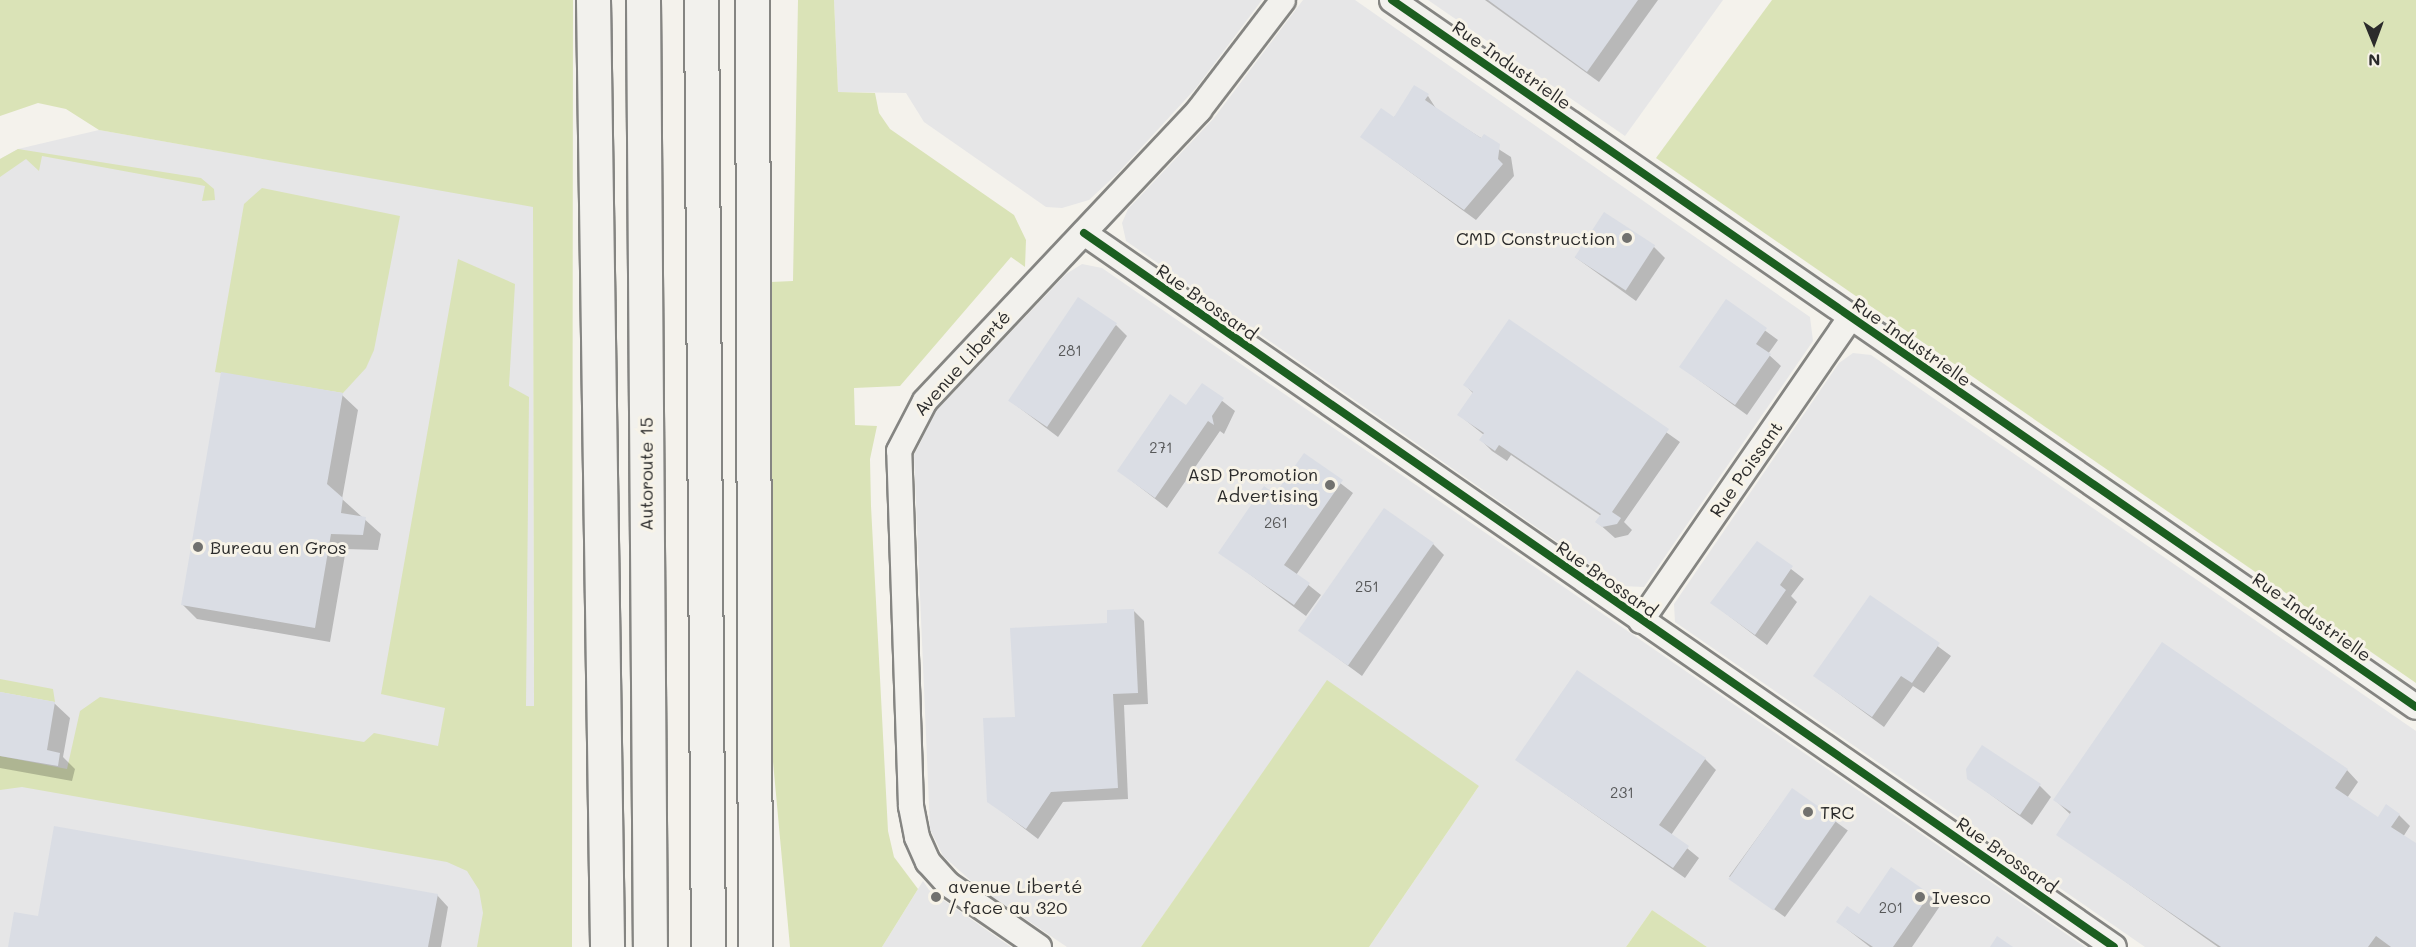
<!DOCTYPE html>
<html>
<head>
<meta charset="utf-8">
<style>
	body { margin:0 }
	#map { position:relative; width:2416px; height:947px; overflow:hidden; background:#f4f2ec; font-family:Mali,sans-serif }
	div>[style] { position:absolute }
	.built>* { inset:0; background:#e6e6e7 }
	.green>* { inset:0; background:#dae3b7 }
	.shadow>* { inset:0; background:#0003; transform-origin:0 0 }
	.building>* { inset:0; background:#dadde4; transform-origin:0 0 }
	.roads { filter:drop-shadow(2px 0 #858582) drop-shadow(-2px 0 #858582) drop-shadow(0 2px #858582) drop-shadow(0 -2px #858582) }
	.minor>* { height:24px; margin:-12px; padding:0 12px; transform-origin:12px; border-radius:12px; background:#f2f1ed }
	.motorway>* { height:33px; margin:-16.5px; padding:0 16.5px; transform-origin:16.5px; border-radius:16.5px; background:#f2f1ed }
	.cycleway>* { height:8px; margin:-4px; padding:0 4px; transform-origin:4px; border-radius:4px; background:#1b5e20 }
	.dots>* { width:16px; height:16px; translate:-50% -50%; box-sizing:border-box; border:3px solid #f7f3e8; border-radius:50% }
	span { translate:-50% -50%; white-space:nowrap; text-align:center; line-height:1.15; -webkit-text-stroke:6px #f7f3e8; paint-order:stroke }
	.number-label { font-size:15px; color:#575859 }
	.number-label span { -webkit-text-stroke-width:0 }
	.street-label { font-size:18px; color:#2b2b2b }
	.poi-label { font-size:18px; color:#2b2b2b }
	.right { translate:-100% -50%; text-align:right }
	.left { translate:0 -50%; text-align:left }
	.north { position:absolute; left:2344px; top:12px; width:60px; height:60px; -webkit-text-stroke:4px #f7f3e8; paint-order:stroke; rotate:179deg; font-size:16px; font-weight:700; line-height:24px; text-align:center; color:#2b2b2b }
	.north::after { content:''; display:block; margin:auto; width:21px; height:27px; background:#2b2b2b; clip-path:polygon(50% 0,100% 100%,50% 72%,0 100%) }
</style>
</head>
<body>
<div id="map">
	<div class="built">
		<i style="clip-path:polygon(834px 0,1262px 0,1196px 88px,1117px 174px,1089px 200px,1062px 208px,1046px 207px,924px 122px,906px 93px,838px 92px)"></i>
		<i style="clip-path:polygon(1303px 0,1355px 0,1810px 317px,1813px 341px,1644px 587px,1621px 586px,1126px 241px,1122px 223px,1128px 209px,1214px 118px)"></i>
		<i style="clip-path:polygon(1428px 0,1723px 0,1625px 136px)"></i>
		<i style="clip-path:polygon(99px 130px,533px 206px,534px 707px,524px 947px,0 947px,0 159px,18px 149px)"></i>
		<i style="clip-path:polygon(1082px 264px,1102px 268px,2085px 947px,1707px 947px,1652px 910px,1626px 947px,1369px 947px,1479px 786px,1307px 710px,1141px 947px,1067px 947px,978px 887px,943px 856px,930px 829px,914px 455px,936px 411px,1066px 274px)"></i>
		<i style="clip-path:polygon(1853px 353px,1871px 355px,2416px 731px,2416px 947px,2145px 947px,1675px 622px,1674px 604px,1839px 363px)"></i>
		<i style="clip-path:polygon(923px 881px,929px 890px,1011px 947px,882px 947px)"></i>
	</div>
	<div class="green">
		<i style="clip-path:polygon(0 0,573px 0,572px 947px,477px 947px,483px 913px,479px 890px,467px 871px,447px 862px,22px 787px,0 790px,0 756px,67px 769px,80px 711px,100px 697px,364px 742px,374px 733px,438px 746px,445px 708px,381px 694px,458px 259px,515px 284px,509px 386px,529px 397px,526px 706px,534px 706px,533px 207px,99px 130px,66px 109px,38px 103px,0 116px)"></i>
		<i style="clip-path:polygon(798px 0,834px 0,838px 92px,875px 93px,879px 113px,890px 129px,1014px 215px,1026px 240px,1025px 267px,1011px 257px,900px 386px,854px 388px,855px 425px,877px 426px,870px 459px,871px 506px,888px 831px,894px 857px,918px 889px,882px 947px,790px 947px,770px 729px,771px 282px,793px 281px)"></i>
		<i style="clip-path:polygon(1772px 0,2416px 0,2416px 683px,1656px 158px)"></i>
		<i style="clip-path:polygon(18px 149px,201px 178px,214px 189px,215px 200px,202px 201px,205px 186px,42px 156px,39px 171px,26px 159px,0 177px,0 159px)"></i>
		<i style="clip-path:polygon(262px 188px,400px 216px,374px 350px,366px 368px,343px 393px,215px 372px,244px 204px)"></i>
		<i style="clip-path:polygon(0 679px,53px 689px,55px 702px,0 692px)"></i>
		<i style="clip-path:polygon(1327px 680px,1479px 786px,1369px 947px,1141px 947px)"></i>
		<i style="clip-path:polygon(1652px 910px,1707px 947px,1626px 947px)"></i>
	</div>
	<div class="shadow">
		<i style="clip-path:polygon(1485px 0,1658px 0,1599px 82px)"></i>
		<i style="clip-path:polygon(1428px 96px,1437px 110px,1511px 157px,1514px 176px,1476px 220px,1362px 137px)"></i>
		<i style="clip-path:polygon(1654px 247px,1665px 258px,1636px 301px,1575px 257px)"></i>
		<i style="clip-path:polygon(1726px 302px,1778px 340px,1768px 354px,1781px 366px,1747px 415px,1681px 367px)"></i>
		<i style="clip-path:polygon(1509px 321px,1680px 442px,1624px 522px,1632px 530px,1628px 535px,1615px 538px,1597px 522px,1601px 516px,1511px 455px,1507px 461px,1492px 451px,1481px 440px,1484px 435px,1459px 415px,1474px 394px,1465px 385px)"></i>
		<i style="clip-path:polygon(1116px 325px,1127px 336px,1058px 437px,1009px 400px)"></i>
		<i style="clip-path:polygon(1202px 385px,1235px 411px,1224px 434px,1220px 431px,1167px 508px,1119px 471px,1186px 407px)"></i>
		<i style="clip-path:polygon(342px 395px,358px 410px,342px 499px,381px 534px,378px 550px,346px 549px,330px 642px,197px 619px,182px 604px)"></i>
		<i style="clip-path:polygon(1304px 455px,1353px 493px,1296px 575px,1321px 595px,1306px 616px,1220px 552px,1276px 496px)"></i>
		<i style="clip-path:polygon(1757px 543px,1804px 579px,1791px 596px,1797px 602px,1767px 645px,1712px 603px)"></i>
		<i style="clip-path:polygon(1433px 544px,1444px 555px,1362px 676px,1301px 631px)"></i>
		<i style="clip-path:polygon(1871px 597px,1951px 656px,1924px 693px,1913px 686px,1884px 727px,1815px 676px)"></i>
		<i style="clip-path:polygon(1133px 610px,1144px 621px,1148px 704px,1124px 705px,1128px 799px,1063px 802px,1038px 839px,988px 801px,1016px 718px,1109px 625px)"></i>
		<i style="clip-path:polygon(0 694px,54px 703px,70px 718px,63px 757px,75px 769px,72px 781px,0 768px)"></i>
		<i style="clip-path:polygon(1705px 759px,1716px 770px,1671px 835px,1699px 858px,1685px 878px,1517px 760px)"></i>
		<i style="clip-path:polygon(2347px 770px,2358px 782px,2347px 798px,2378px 819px,2399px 815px,2410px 826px,2403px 837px,2416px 845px,2416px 947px,2218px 947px,2058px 834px,2071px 815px,2055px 800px)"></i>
		<i style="clip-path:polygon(1968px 778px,2040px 786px,2051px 797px,2032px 825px)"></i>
		<i style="left:1792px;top:790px;width:69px;height:107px;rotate:36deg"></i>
		<i style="clip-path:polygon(437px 895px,448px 907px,441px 947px,9px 947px,40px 918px)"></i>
		<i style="clip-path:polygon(1929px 895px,1940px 906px,1912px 947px,1870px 947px,1838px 922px)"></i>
	</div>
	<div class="building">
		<i style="clip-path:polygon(1488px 0,1638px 0,1587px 72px)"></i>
		<i style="clip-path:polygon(1414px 85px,1429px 94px,1425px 100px,1481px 138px,1484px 134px,1500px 144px,1498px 159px,1503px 164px,1464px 210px,1360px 137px,1381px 108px,1394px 117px)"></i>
		<i style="left:1604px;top:212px;width:61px;height:54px;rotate:33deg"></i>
		<i style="left:1078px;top:297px;width:47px;height:125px;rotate:34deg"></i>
		<i style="clip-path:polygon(1726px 299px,1767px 328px,1756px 344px,1771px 354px,1735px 405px,1679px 367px)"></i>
		<i style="clip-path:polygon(1509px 319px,1669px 429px,1612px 512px,1621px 518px,1617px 524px,1602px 527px,1595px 522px,1601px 514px,1499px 445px,1495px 451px,1479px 440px,1484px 433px,1457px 415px,1473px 392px,1463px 385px)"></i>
		<i style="clip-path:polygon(221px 372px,343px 393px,327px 484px,343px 498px,341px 513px,366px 517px,363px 535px,331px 534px,315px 628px,181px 605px)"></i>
		<i style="clip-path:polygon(1202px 383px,1224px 398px,1212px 416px,1214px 425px,1208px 421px,1155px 498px,1117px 471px,1170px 394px,1186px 405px)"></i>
		<i style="clip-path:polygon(1304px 453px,1343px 480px,1284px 565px,1310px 583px,1294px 605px,1218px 553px,1264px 486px,1275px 494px)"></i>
		<i style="left:1384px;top:508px;width:61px;height:150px;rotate:35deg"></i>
		<i style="clip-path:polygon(1757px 541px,1793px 566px,1780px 585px,1786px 590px,1755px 635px,1710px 603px)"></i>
		<i style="clip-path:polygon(1870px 595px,1940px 643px,1912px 683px,1901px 676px,1872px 717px,1813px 676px)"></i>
		<i style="clip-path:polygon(1134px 609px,1138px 693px,1113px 694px,1118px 788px,1051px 792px,1026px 829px,987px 802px,983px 718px,1015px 717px,1010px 628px,1107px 623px,1107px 610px)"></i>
		<i style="clip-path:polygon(2162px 642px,2348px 769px,2335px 788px,2378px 817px,2386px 804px,2400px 814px,2391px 827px,2416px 843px,2416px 947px,2391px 947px,2376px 936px,2368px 947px,2221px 947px,2056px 835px,2071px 812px,2053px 800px)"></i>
		<i style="clip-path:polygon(1577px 670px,1706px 758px,1659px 825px,1689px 846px,1673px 868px,1515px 760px)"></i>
		<i style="clip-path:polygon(0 692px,55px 702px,47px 750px,60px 753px,58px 766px,0 756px)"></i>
		<i style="clip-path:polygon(1982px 745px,2041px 784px,2020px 815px,1967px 779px,1966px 769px)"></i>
		<i style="left:1792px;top:788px;width:55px;height:111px;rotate:35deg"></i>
		<i style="clip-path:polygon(54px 826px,438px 894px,428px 947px,8px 947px,14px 912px,38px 916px)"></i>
		<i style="clip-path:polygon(1891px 867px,1930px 894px,1893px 947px,1873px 947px,1836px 922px,1847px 906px,1859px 914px)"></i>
		<i style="clip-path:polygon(1997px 936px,2013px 947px,1990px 947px)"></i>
	</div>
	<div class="roads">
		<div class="minor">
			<i style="left:1392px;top:0;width:1244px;rotate:34.62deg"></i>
			<i style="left:1084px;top:233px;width:1253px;rotate:34.73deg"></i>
			<i style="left:1641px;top:621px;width:368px;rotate:-55.4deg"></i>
			<i style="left:1039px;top:947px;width:111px;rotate:-145.3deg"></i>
			<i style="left:948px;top:884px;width:30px;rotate:-132deg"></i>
			<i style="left:928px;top:862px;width:27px;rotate:-114deg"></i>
			<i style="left:917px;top:837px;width:32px;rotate:-101deg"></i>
			<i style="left:911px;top:806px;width:355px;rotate:-91.9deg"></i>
			<i style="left:899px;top:451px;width:56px;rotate:-62.5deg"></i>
			<i style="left:925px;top:401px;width:400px;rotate:-46.7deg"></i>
			<i style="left:1199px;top:110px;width:138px;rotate:-52.6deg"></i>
		</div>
		<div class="motorway">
			<i style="left:593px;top:0;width:947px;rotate:89.15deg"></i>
			<i style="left:643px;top:0;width:947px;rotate:89.58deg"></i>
			<i style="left:701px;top:0;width:947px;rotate:89.58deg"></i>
			<i style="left:752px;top:0;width:947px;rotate:89.82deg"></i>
		</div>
	</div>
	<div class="cycleway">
		<i style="left:1392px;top:0;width:1244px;rotate:34.62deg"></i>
		<i style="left:1084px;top:233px;width:1253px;rotate:34.73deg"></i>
	</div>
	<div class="dots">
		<i style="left:1627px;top:238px;background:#71716f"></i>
		<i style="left:1330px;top:485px;background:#71716f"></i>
		<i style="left:198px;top:547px;background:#71716f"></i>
		<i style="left:1808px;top:812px;background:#71716f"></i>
		<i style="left:936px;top:897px;background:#71716f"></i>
		<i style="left:1920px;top:897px;background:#71716f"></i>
	</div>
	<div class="number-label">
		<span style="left:1070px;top:351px">281</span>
		<span style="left:1161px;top:448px">271</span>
		<span style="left:1276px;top:523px">261</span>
		<span style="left:1367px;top:587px">251</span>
		<span style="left:1622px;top:793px">231</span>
		<span style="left:1891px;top:908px">201</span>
	</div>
	<div class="street-label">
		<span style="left:1512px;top:65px;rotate:35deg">Rue Industrielle</span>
		<span style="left:1207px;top:302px;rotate:35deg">Rue Brossard</span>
		<span style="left:1912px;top:342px;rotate:35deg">Rue Industrielle</span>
		<span style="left:962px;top:363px;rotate:-48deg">Avenue Liberté</span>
		<span style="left:1746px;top:469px;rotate:-55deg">Rue Poissant</span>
		<span style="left:646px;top:474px;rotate:-90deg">Autoroute 15</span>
		<span style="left:1607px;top:579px;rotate:35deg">Rue Brossard</span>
		<span style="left:2312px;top:617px;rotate:35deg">Rue Industrielle</span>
		<span style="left:2007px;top:855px;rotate:35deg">Rue Brossard</span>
	</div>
	<div class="poi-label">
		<span class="right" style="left:1615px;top:238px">CMD Construction</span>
		<span class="right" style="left:1318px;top:485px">ASD Promotion<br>Advertising</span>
		<span class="left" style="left:210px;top:547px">Bureau en Gros</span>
		<span class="left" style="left:1820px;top:812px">TRC</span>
		<span class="left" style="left:948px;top:897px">avenue Liberté<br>/ face au 320</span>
		<span class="left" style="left:1932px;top:897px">Ivesco</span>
	</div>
	<div class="north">N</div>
</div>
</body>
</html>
